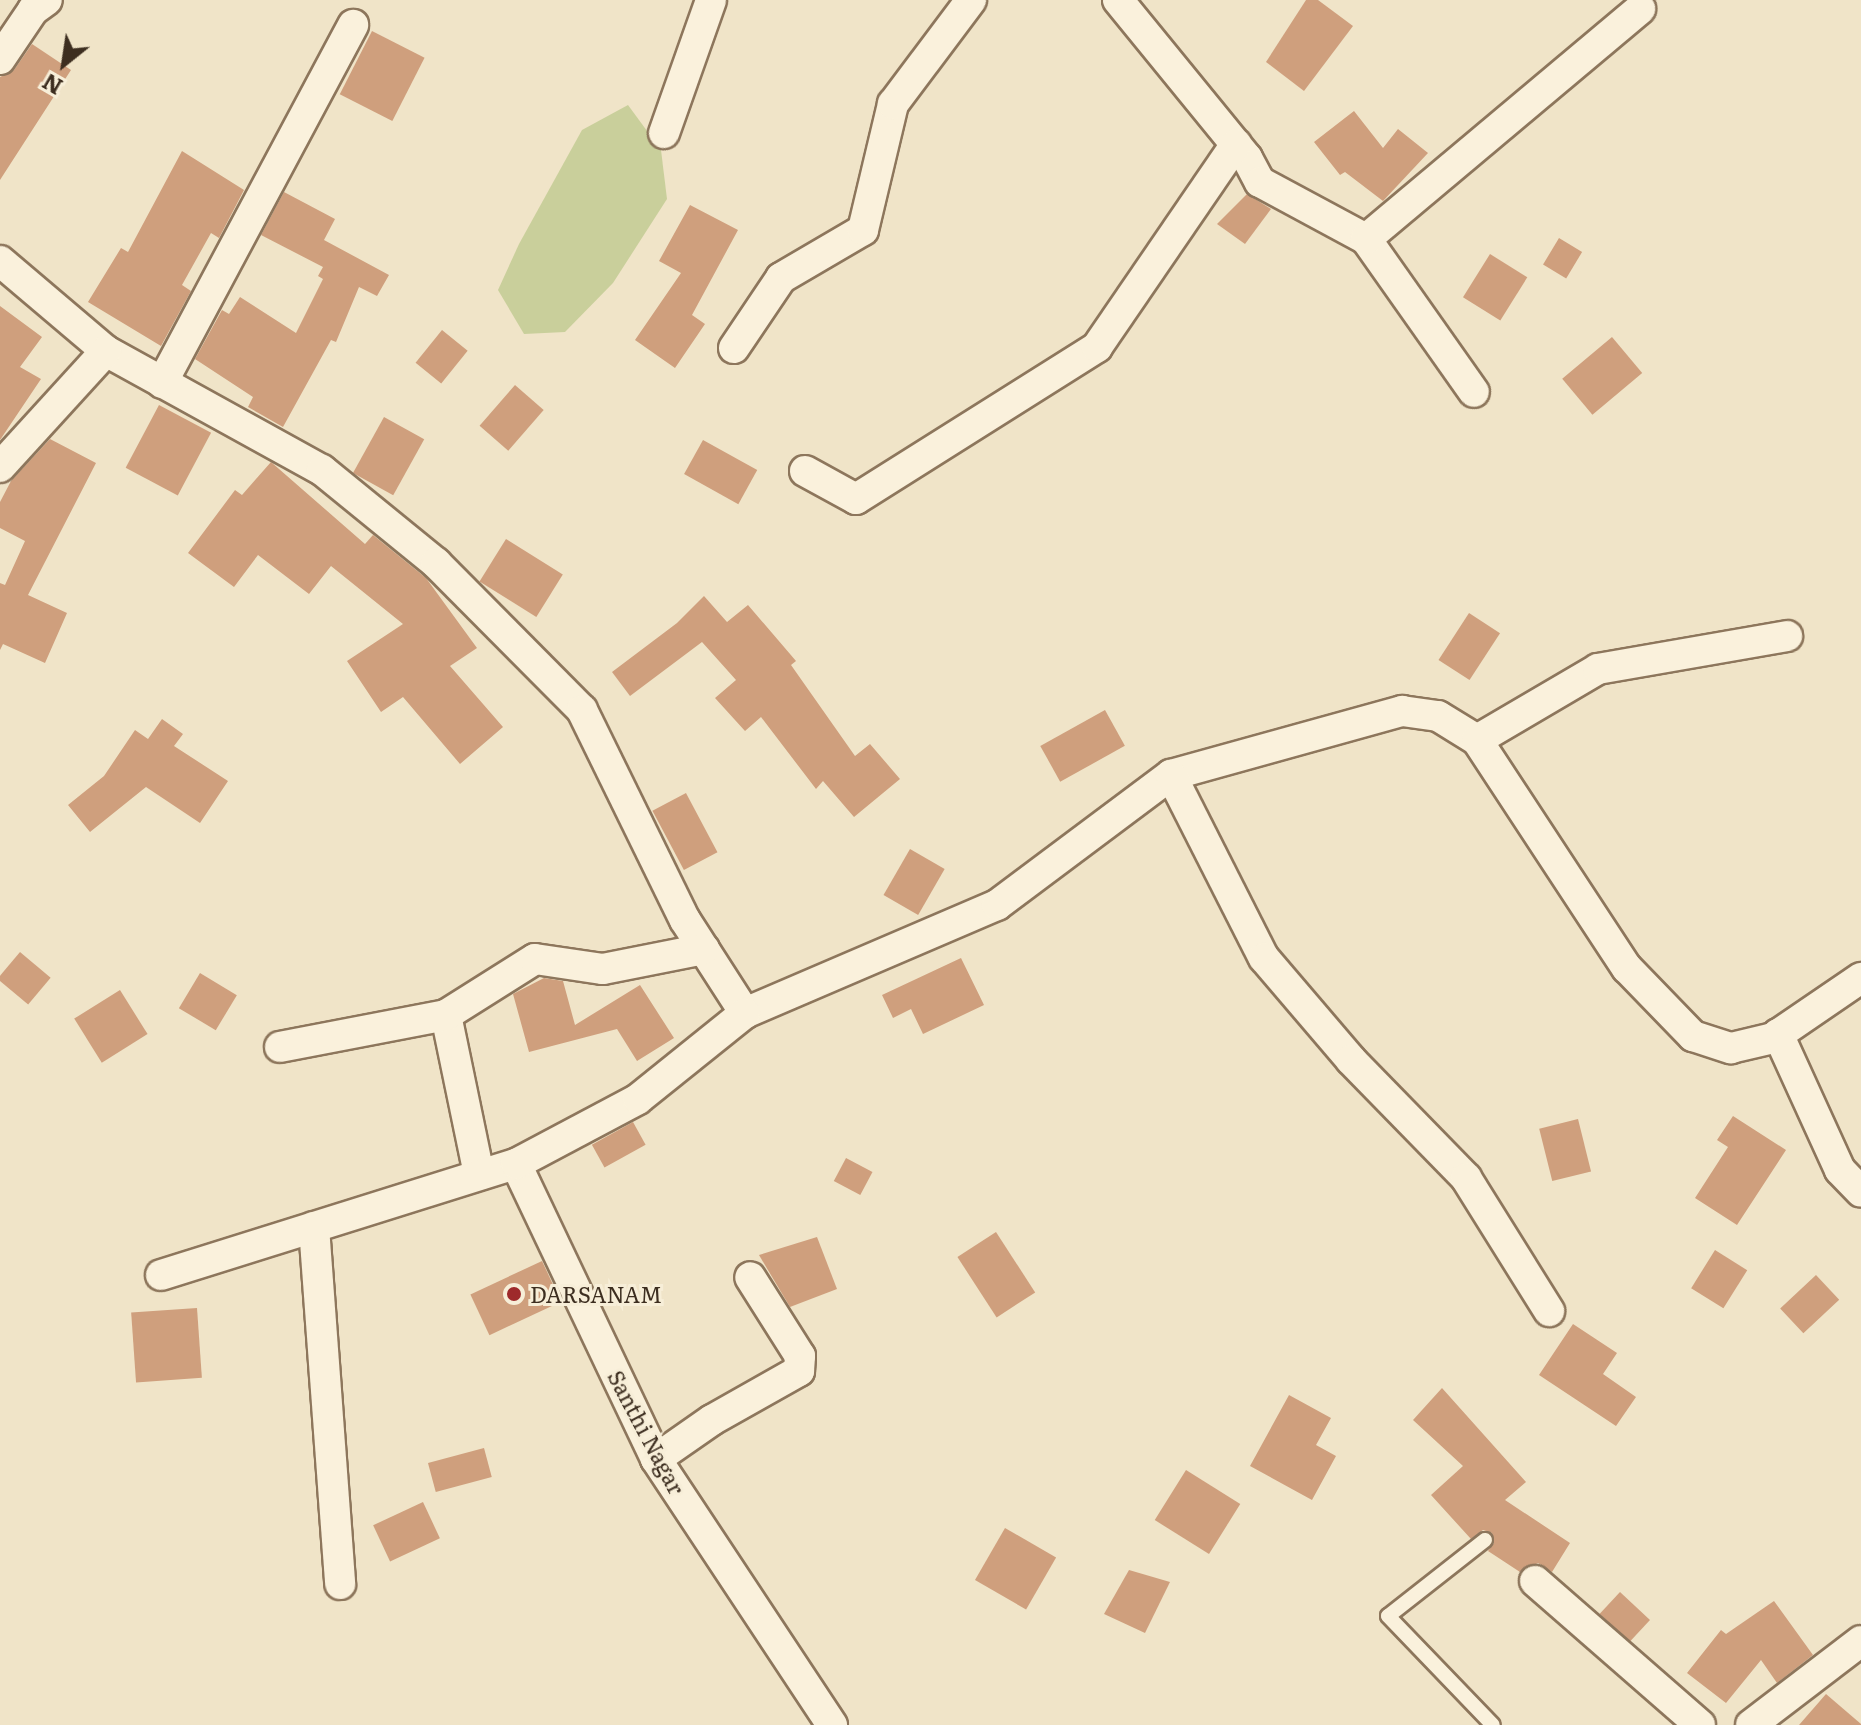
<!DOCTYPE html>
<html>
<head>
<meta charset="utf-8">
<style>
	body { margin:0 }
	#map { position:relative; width:1861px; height:1725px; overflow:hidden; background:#f0e4c8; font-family:Literata,serif }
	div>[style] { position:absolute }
	.green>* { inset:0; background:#c9cf9b }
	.building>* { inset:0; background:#cf9f7d; transform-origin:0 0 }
	.roads { filter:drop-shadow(2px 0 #8d765c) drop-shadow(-2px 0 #8d765c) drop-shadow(0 2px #8d765c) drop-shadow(0 -2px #8d765c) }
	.lane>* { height:14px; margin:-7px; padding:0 7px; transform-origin:7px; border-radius:7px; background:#faf1dc }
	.street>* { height:30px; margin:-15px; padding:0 15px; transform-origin:15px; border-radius:15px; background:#faf1dc }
	.dots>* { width:22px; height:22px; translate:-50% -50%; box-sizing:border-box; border:4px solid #f7eed8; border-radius:50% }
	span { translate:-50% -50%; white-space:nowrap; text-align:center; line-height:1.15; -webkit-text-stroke:6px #f7eed8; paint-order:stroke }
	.poi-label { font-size:22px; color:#3d2e20 }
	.left { translate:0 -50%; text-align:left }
	.street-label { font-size:22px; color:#3d2e20 }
	.north { position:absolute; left:24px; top:24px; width:80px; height:80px; -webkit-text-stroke:6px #f7eed8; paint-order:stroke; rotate:210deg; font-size:22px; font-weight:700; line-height:32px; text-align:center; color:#3d2e20 }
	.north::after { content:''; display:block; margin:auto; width:28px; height:36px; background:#3d2e20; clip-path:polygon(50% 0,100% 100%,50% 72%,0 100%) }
</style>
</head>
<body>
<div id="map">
	<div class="green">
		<i style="clip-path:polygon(628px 105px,661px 150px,667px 199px,613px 283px,565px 332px,524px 334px,498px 290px,519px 244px,582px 130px)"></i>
	</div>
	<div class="building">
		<i style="clip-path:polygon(1306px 0,1318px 0,1353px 26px,1304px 91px,1266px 62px)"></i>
		<i style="left:372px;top:31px;width:59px;height:71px;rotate:27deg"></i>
		<i style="clip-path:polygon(32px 44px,71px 70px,0 180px,0 77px,14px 70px)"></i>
		<i style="clip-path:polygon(1354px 111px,1383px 148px,1398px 129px,1428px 153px,1383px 201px,1345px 172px,1340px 175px,1314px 142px)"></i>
		<i style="clip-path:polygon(182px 151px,244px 190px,219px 238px,211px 233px,182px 285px,191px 291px,161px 346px,88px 302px,121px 248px,128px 252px)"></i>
		<i style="clip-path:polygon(284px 192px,335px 219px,324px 240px,389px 275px,377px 296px,359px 287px,336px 342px,331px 340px,283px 427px,248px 407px,253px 397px,195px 359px,222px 310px,229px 314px,240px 297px,296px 333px,323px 279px,318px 276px,323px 267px,261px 235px)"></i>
		<i style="clip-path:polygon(1247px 194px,1271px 209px,1245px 244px,1217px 224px)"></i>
		<i style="clip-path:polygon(690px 205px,738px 230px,692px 315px,705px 324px,675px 368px,635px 340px,681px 273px,659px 261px)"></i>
		<i style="left:1559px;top:238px;width:27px;height:31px;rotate:31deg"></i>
		<i style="left:1490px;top:254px;width:44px;height:51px;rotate:32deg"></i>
		<i style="clip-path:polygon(0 306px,42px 337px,20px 367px,41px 379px,0 440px)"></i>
		<i style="left:442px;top:330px;width:33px;height:42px;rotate:39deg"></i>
		<i style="left:1612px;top:337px;width:47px;height:65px;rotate:50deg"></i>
		<i style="left:515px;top:385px;width:38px;height:54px;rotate:41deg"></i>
		<i style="left:159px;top:405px;width:59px;height:71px;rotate:28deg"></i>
		<i style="left:384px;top:417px;width:46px;height:64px;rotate:29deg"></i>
		<i style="clip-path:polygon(50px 439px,96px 463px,28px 595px,67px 613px,45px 663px,3px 644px,0 650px,0 583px,5px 585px,25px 541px,0 528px,0 502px,11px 481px)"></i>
		<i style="left:703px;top:440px;width:62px;height:39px;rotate:29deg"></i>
		<i style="clip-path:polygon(271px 462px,365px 544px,373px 535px,426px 578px,477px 648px,450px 666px,503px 727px,460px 764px,403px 697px,381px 712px,347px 661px,403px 624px,331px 566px,309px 594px,258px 555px,234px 587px,188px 553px,235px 490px,242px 495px)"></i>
		<i style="left:506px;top:539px;width:67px;height:50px;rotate:32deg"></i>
		<i style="clip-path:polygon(704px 596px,727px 622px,748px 605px,796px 661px,791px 665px,855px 756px,870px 744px,900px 779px,854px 817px,823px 781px,816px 789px,761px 717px,745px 731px,715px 698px,736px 680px,702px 642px,630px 696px,612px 672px,677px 623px)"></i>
		<i style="left:1469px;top:613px;width:37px;height:56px;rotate:33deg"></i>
		<i style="left:1105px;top:710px;width:41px;height:74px;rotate:61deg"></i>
		<i style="clip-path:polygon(162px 719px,183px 734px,174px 746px,228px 781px,200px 823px,146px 787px,90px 832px,68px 805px,104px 776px,135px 730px,148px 739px)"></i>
		<i style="left:686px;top:793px;width:67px;height:38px;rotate:62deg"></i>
		<i style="left:910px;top:849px;width:40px;height:53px;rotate:30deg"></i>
		<i style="left:20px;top:952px;width:40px;height:35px;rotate:40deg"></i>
		<i style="clip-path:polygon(961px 958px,984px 1005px,923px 1034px,911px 1009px,893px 1018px,882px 995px)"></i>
		<i style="left:200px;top:973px;width:43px;height:41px;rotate:31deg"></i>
		<i style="clip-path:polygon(544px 978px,563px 981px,575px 1025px,640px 985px,674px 1038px,637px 1061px,617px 1029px,529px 1052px,513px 994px)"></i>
		<i style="left:120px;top:990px;width:52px;height:54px;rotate:58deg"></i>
		<i style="clip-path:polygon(1733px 1116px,1786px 1150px,1737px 1225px,1695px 1198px,1728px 1147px,1717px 1140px)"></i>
		<i style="left:1578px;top:1119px;width:54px;height:40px;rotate:76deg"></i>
		<i style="left:633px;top:1122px;width:26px;height:47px;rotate:61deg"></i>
		<i style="left:846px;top:1158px;width:30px;height:26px;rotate:28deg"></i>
		<i style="left:996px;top:1232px;width:72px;height:46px;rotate:57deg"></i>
		<i style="clip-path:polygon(817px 1237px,837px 1289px,790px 1307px,759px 1255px)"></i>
		<i style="left:1715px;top:1250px;width:38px;height:45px;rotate:32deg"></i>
		<i style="left:542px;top:1261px;width:45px;height:79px;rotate:65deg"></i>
		<i style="left:1816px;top:1275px;width:34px;height:49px;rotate:47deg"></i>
		<i style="left:197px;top:1308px;width:70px;height:66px;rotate:86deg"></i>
		<i style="clip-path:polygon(1573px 1324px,1617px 1353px,1603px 1374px,1636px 1397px,1616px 1426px,1539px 1375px)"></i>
		<i style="clip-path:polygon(1442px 1388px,1526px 1482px,1505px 1500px,1570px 1543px,1552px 1572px,1538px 1563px,1520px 1572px,1488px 1551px,1494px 1543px,1492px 1533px,1483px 1530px,1471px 1539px,1431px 1495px,1463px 1466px,1413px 1420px)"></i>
		<i style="clip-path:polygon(1289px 1395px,1331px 1418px,1316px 1445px,1336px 1456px,1312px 1500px,1250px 1466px)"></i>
		<i style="left:484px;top:1448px;width:30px;height:58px;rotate:75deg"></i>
		<i style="left:1186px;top:1470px;width:64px;height:59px;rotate:32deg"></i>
		<i style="left:423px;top:1502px;width:40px;height:55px;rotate:65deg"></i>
		<i style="left:1005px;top:1528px;width:59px;height:60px;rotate:30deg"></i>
		<i style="clip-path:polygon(1129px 1570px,1170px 1582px,1145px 1633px,1104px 1614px)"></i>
		<i style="left:1620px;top:1592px;width:41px;height:30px;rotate:43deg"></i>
		<i style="clip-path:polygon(1774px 1601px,1813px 1655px,1777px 1683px,1761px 1660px,1726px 1703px,1687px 1673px,1721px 1630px,1726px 1634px)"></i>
		<i style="clip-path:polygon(1826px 1694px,1861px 1724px,1861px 1725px,1799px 1725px)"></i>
	</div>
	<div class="roads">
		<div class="lane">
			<i style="left:1485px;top:1540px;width:123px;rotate:141.9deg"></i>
			<i style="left:1388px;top:1616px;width:151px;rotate:46.1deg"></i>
		</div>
		<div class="street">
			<i style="left:1118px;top:0;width:204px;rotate:50.8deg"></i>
			<i style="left:1247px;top:158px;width:27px;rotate:62deg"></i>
			<i style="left:1260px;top:182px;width:120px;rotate:28.3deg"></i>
			<i style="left:1366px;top:239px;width:187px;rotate:54.8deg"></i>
			<i style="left:0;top:59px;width:59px;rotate:-56deg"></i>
			<i style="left:33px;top:10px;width:17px;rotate:-36deg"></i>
			<i style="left:664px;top:133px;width:141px;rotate:-70.5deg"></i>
			<i style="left:1366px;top:239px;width:358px;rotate:-40deg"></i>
			<i style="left:0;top:261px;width:139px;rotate:40.3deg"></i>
			<i style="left:106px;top:351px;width:247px;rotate:28.9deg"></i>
			<i style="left:322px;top:470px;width:147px;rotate:39.2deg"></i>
			<i style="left:436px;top:563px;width:207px;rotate:45.2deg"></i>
			<i style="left:582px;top:710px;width:234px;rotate:63.9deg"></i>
			<i style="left:685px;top:920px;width:111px;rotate:57.2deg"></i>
			<i style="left:745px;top:1013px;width:274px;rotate:-23.2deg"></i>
			<i style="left:997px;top:905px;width:217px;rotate:-36.8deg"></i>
			<i style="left:1171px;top:775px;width:240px;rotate:-15.5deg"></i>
			<i style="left:1402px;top:711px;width:36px;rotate:8deg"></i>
			<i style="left:1438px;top:716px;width:46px;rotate:31.6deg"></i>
			<i style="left:1477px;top:740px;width:273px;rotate:56.7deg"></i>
			<i style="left:1627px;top:968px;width:95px;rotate:45.9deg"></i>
			<i style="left:1693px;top:1036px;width:40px;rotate:18deg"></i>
			<i style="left:1731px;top:1048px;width:43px;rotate:-13.4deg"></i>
			<i style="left:1773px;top:1038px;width:107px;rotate:-34.3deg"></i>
			<i style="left:734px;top:348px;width:84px;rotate:-56.1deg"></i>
			<i style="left:781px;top:278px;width:95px;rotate:-30.3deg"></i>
			<i style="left:863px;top:230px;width:130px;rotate:-76.6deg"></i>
			<i style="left:893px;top:104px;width:130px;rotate:-53.1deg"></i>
			<i style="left:162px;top:383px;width:406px;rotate:-61.9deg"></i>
			<i style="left:0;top:467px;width:157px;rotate:-47.6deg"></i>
			<i style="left:805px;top:471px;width:58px;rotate:28.8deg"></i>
			<i style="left:856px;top:499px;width:285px;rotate:-32.2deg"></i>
			<i style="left:1097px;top:347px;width:246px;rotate:-55.6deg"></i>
			<i style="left:1477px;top:740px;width:140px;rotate:-30.4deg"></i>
			<i style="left:1598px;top:669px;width:192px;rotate:-9.9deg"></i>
			<i style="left:1171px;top:775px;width:205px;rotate:63.1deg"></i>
			<i style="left:1264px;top:958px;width:134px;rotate:49.5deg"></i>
			<i style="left:1351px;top:1060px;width:165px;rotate:45.7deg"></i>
			<i style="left:1466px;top:1178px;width:157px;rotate:58deg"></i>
			<i style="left:446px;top:1015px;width:163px;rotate:78.3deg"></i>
			<i style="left:1778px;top:1034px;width:149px;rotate:65.5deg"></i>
			<i style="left:1840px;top:1170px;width:30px;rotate:46deg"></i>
			<i style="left:280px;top:1047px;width:169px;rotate:-10.9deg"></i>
			<i style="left:446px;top:1015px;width:105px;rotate:-32.2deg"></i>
			<i style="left:535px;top:959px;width:69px;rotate:8.4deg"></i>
			<i style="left:603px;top:969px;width:103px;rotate:-11.2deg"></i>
			<i style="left:516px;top:1164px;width:327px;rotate:64.6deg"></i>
			<i style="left:656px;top:1459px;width:319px;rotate:56.5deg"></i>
			<i style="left:314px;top:1227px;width:358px;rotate:85.8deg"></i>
			<i style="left:161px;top:1275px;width:372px;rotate:-17.4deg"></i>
			<i style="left:516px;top:1164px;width:138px;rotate:-28deg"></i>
			<i style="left:638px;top:1099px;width:137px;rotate:-38.8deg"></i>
			<i style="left:656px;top:1459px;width:68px;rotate:-34.9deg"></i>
			<i style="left:712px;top:1420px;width:100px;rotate:-29.4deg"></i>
			<i style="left:799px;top:1371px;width:15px;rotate:-86deg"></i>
			<i style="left:800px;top:1356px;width:93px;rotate:-122.3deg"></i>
			<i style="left:1535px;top:1581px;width:219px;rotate:41.1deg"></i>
			<i style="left:1751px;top:1725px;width:138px;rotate:-37.4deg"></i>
		</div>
	</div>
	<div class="dots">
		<i style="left:514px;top:1294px;background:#9e2a2b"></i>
	</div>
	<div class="poi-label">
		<span class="left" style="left:530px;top:1294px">DARSANAM</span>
	</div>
	<div class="street-label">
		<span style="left:647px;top:1432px;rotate:62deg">Santhi Nagar</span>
	</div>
	<div class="north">N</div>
</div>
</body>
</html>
